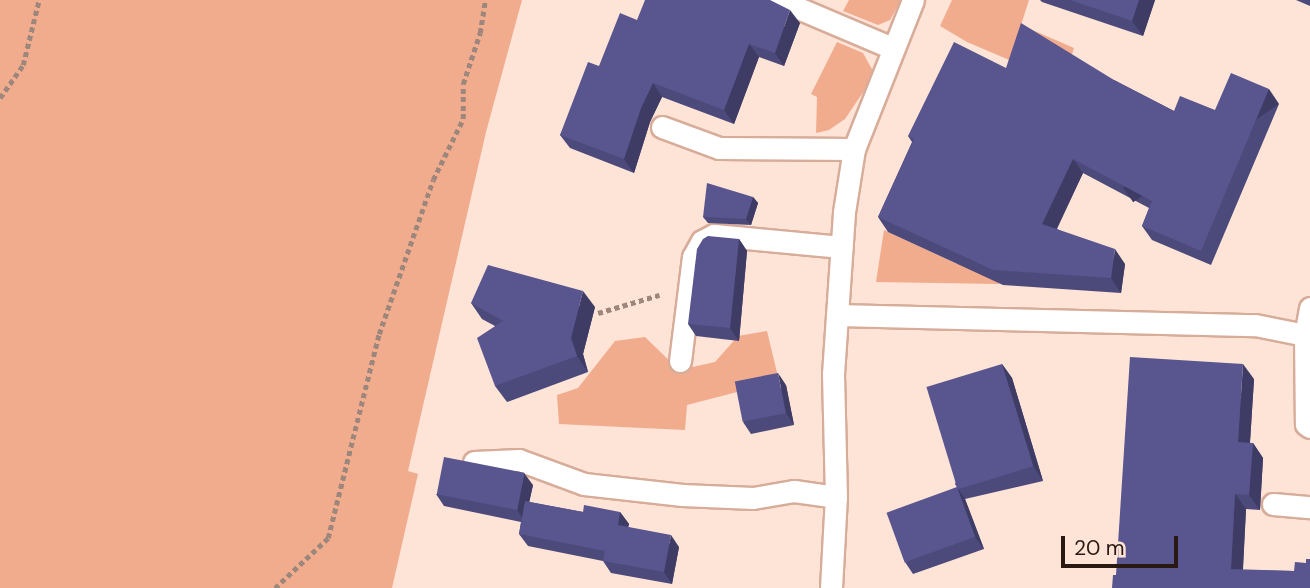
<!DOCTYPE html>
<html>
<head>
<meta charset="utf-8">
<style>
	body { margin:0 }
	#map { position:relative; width:1310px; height:588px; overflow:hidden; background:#fee3d7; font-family:"DM Sans",sans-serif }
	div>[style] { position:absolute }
	.green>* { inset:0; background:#f1ac8e }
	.path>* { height:4.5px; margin-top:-2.25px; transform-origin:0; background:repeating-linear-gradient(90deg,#9d877d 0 5px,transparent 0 8.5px) }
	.roads { filter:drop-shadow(2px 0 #d7ac99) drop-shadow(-2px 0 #d7ac99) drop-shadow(0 2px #d7ac99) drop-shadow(0 -2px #d7ac99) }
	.service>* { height:21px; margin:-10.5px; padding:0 10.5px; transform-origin:10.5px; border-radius:10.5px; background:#fff }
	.wall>* { inset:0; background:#4c497b }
	.shaded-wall>* { inset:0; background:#3e3c64; transform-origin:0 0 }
	.building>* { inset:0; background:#58558f; transform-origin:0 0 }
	span { translate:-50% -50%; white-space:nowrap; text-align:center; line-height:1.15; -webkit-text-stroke:7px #fee3d7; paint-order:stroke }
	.scale { position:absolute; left:1061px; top:536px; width:117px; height:32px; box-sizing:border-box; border:4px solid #291912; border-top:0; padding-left:9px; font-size:21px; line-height:24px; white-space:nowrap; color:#291912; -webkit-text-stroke:5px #fee3d7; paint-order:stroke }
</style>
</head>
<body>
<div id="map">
	<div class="green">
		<i style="clip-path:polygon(0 0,522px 0,486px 132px,408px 471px,418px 474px,392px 588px,0 588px)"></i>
		<i style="clip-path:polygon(849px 0,901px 0,890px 20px,878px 25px,843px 11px)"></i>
		<i style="clip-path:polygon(952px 0,1029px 0,1021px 25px,1074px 48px,1063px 83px,967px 42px,940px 26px)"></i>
		<i style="clip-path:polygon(837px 42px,863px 53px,873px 71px,870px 82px,845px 119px,829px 130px,816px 133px,817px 97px,811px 94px)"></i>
		<i style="clip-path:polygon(884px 230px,957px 264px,1025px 231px,999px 284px,876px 282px)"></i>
		<i style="clip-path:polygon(767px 331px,779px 381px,687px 405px,685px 430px,559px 424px,557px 395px,578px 388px,615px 341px,645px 337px,679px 370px,715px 362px,738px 336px)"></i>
	</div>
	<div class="path">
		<i style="left:0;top:98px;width:40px;rotate:-55.1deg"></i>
		<i style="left:23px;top:65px;width:67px;rotate:-76.2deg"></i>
		<i style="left:598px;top:313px;width:64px;rotate:-16.4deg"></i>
		<i style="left:275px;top:588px;width:73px;rotate:-43.3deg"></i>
		<i style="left:328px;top:538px;width:210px;rotate:-76deg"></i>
		<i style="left:379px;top:334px;width:163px;rotate:-70.7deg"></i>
		<i style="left:433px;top:180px;width:68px;rotate:-63.8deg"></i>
		<i style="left:463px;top:119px;width:35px;rotate:-90deg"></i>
		<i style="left:463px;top:84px;width:54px;rotate:-71.6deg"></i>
		<i style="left:480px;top:33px;width:33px;rotate:-81deg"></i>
	</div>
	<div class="roads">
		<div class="service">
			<i style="left:779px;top:0;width:123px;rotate:23deg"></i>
			<i style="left:662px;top:127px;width:61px;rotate:20.2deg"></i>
			<i style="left:719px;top:148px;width:135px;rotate:0.4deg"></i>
			<i style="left:1310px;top:308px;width:27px;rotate:100deg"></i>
			<i style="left:1305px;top:335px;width:89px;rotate:89.4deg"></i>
			<i style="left:1306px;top:424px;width:5px;rotate:37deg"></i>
			<i style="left:837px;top:315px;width:418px;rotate:1.4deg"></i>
			<i style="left:1255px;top:325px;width:51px;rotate:11.3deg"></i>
			<i style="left:680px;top:361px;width:105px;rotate:-82.9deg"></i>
			<i style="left:693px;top:257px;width:18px;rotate:-61deg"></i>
			<i style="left:702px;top:241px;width:13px;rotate:-27deg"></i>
			<i style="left:714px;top:235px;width:128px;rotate:5.4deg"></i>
			<i style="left:474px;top:462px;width:45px;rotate:-2.5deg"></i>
			<i style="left:519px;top:460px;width:69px;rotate:20.3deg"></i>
			<i style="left:584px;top:484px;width:99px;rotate:6.4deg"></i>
			<i style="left:682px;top:495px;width:71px;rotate:2.4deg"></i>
			<i style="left:753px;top:498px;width:42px;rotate:-9.7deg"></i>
			<i style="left:794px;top:491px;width:42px;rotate:8.1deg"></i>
			<i style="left:1273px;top:504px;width:37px;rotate:5deg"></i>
			<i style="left:831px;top:588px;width:91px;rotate:-86.9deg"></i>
			<i style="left:836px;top:497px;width:123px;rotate:-91.4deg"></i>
			<i style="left:833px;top:374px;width:162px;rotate:-86.1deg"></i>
			<i style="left:844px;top:212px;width:64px;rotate:-81deg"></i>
			<i style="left:854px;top:149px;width:160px;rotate:-68.4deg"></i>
		</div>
	</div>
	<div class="wall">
		<i style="clip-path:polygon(1040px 0,1155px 0,1143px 36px,1042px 2px)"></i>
		<i style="clip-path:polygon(1296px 0,1310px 0,1310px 6px)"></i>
		<i style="clip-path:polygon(800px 23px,784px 66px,759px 57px,734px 124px,662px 97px,650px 122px,634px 173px,570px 148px,560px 135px,599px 66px)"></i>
		<i style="clip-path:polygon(1006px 68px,1114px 80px,1174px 111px,1215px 110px,1279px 104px,1211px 265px,1152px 240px,1142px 226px,1149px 208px,1083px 173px,1057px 229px,1125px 264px,1121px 293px,1003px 285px,888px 232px,878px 217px,912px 142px,908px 136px)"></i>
		<i style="clip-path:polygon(753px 197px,758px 203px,751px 225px,708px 223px,703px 217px)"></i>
		<i style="clip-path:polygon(739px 239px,747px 251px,739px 341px,696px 336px,688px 324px)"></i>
		<i style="clip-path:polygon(471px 303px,595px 307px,583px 354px,588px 372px,507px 402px,495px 386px,495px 326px,482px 319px)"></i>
		<i style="clip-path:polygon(1002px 364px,1012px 378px,1043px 481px,965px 499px,984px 549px,913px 574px,905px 562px,957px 487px,955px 484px)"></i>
		<i style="clip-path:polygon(1254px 379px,1250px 443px,1253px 443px,1263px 458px,1260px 510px,1246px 509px,1243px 570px,1294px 571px,1310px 588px,1116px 575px)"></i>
		<i style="clip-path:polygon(786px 385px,794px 425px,751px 434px,743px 422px)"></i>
		<i style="clip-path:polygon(533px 485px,529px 502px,583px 512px,620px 512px,629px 524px,628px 527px,679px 547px,672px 584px,611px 573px,603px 561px,528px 546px,519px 534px,521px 522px,444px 506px,436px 494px)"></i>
	</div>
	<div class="shaded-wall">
		<i style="clip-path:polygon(1139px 0,1155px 0,1143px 36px,1132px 21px)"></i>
		<i style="clip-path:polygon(790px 10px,800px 23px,784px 66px,775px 53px)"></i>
		<i style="clip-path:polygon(749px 44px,759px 57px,734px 124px,724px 110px)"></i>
		<i style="clip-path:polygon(653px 83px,662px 97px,650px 122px,634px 173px,624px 159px,641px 108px)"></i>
		<i style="left:1269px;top:89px;width:18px;height:176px;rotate:56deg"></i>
		<i style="clip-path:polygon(1073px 159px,1083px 173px,1052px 238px,1042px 224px)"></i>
		<i style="clip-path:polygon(753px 197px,758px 203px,751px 225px,746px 219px)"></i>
		<i style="clip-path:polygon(739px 239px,747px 251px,739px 341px,730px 328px)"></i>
		<i style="clip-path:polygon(1115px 249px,1125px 264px,1121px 293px,1111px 278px)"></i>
		<i style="clip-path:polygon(583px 291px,595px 307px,583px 354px,588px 372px,577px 356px,571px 338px)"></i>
		<i style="clip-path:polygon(1002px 364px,1012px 378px,1043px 481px,1033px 466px)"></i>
		<i style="clip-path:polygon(1243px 364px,1254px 379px,1249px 457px,1238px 442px)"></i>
		<i style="clip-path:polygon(778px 373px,786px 385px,794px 425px,786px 413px)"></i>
		<i style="clip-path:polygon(1253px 443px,1263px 458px,1260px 510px,1249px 495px)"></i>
		<i style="clip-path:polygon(524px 473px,533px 485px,525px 522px,517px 510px)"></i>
		<i style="clip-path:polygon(957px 487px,965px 499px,984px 549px,975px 537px)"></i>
		<i style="clip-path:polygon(1235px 494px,1246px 509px,1242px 584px,1231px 569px)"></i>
		<i style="clip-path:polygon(620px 512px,629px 524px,626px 537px,618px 525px)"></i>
		<i style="clip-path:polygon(671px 535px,679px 547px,672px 584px,664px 572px)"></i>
	</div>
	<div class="building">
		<i style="clip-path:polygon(645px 0,770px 0,790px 10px,775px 53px,749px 44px,724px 110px,653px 83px,641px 108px,624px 159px,560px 135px,588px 62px,599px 66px,620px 13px,637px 20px)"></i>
		<i style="clip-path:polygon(1070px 0,1139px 0,1132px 21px)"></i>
		<i style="clip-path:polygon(1021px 23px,1114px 80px,1174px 111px,1180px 96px,1215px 110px,1231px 73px,1269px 89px,1201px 251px,1142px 226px,1152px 201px,1073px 159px,1042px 224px,1115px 249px,1111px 278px,993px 270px,878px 217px,914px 139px,908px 136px,954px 42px,1006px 68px)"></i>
		<i style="clip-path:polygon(707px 183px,753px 197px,746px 219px,703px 217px)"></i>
		<i style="clip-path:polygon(708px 236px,739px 239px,730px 328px,688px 324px,697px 249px,703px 239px)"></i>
		<i style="clip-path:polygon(488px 265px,583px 291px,571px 338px,577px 356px,495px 386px,477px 338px,503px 321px,471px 303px)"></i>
		<i style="clip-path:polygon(1130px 357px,1243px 364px,1238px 442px,1253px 443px,1249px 495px,1235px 494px,1231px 569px,1294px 571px,1295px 562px,1306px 563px,1306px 559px,1310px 559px,1310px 588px,1112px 588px,1113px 575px,1116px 575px)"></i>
		<i style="left:1002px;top:364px;width:107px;height:79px;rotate:73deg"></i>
		<i style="left:778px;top:373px;width:41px;height:44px;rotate:79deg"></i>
		<i style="left:444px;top:457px;width:82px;height:38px;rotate:11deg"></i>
		<i style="left:957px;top:487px;width:53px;height:75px;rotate:70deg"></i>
		<i style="clip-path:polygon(525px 501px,583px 512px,584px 505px,620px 512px,618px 525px,671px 535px,664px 572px,603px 561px,605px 551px,519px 534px)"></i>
	</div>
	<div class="scale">20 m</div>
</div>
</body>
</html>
